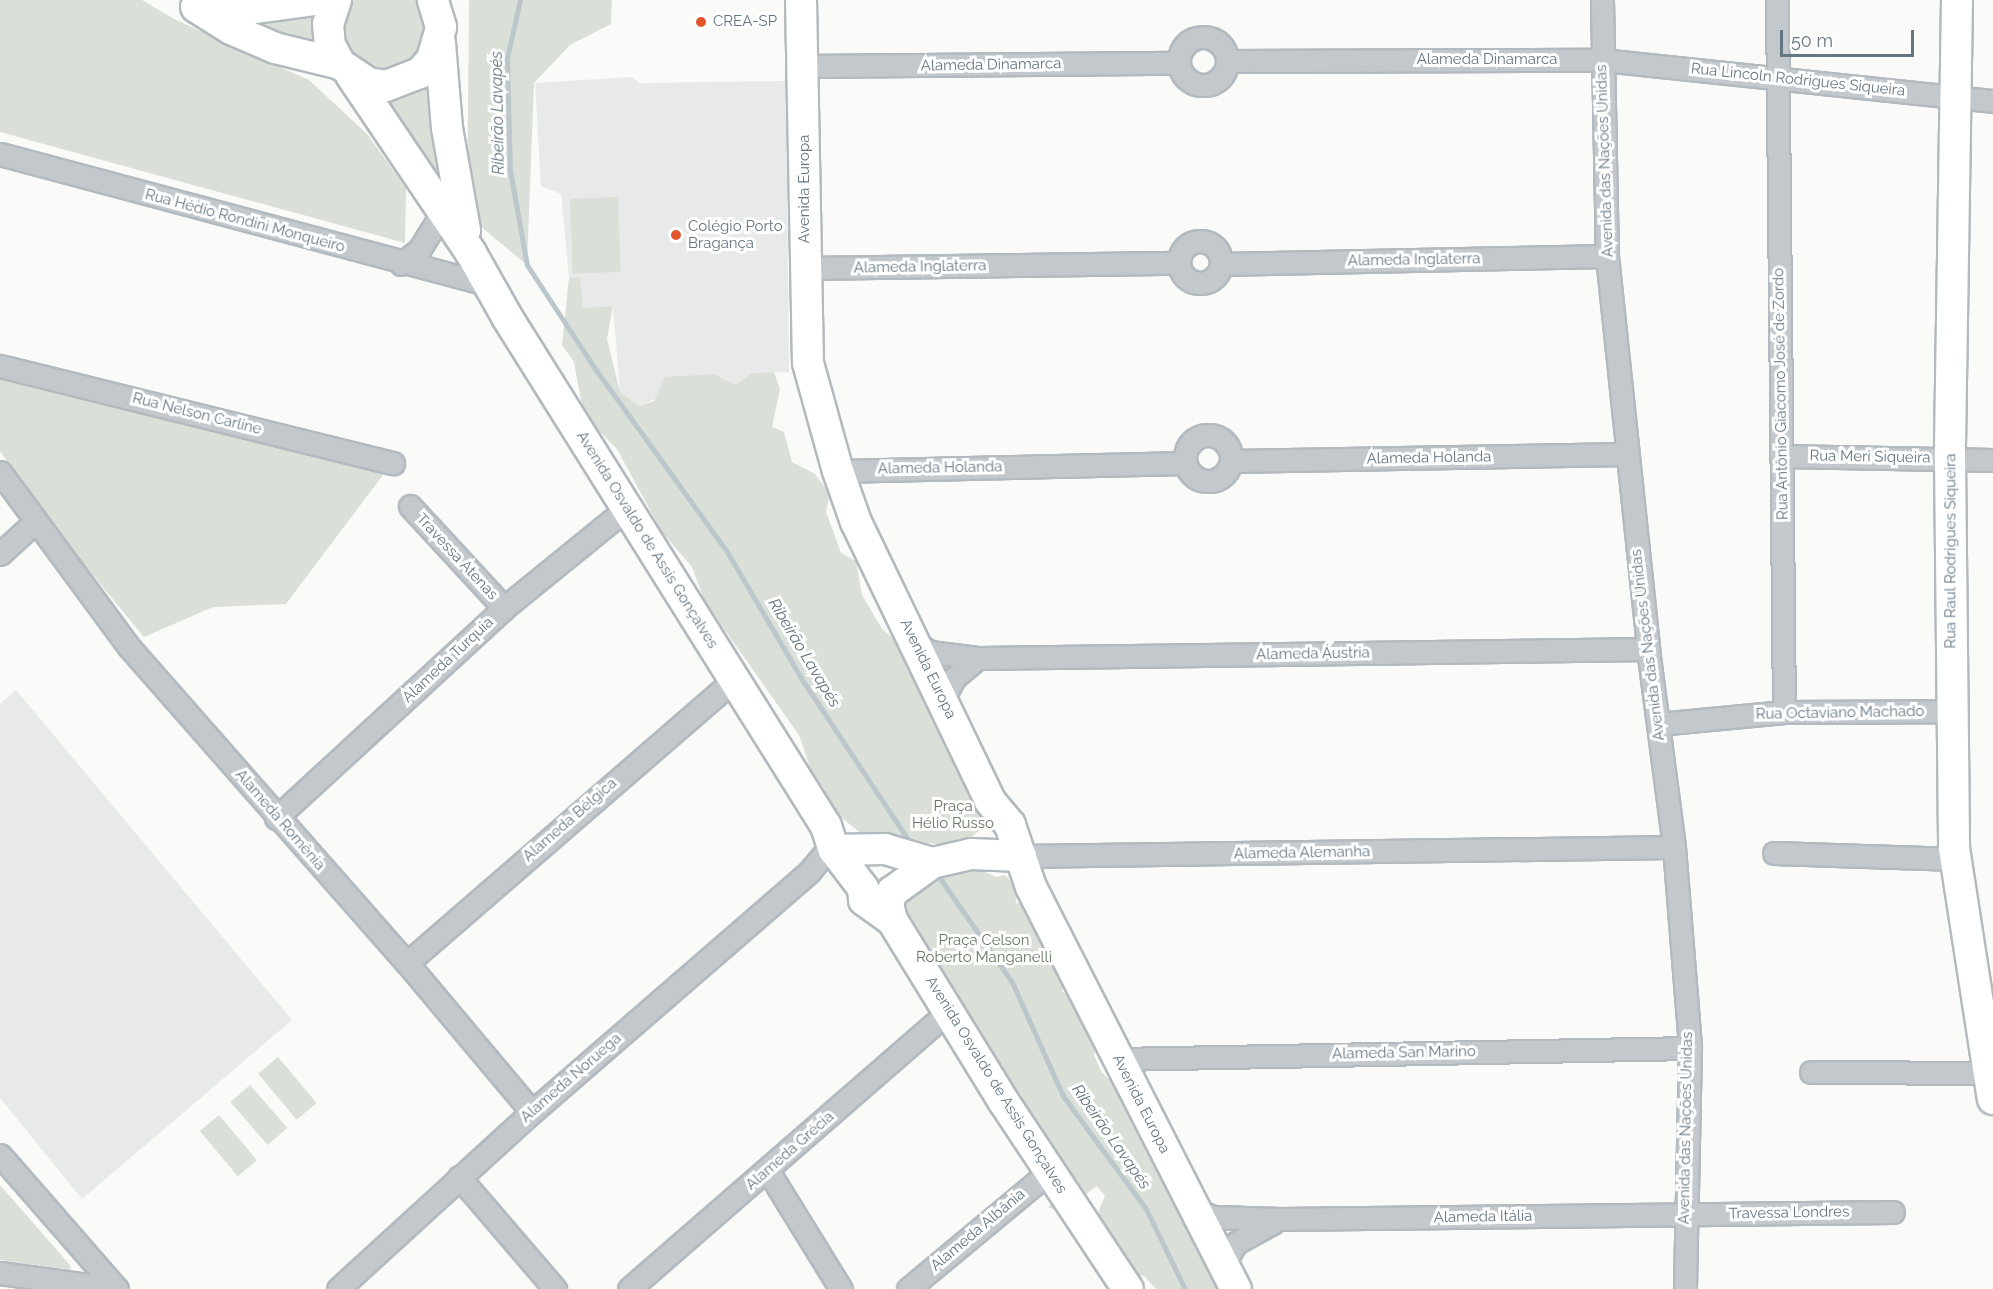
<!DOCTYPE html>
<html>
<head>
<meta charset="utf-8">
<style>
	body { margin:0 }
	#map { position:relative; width:1993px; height:1289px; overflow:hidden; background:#fafaf8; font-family:Raleway,sans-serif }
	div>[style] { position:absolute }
	.built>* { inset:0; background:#e8e9e9 }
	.green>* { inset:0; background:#dadfd7; transform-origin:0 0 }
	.stream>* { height:5px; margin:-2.5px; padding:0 2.5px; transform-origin:2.5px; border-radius:2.5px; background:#bbc7cb }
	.roads { filter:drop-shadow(2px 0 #b3babf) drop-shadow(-2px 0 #b3babf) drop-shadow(0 2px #b3babf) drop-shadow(0 -2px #b3babf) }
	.street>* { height:21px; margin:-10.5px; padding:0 10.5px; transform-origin:10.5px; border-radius:10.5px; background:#c3c8cc }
	.street>.ring { margin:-10.5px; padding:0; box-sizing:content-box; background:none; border:21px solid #c3c8cc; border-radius:50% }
	.secondary>* { height:30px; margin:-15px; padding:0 15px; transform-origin:15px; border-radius:15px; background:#fff }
	.dots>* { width:16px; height:16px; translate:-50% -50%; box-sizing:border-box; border:3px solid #fff; border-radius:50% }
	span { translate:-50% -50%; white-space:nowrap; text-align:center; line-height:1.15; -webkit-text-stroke:6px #fff; paint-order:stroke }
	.poi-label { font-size:15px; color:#657683 }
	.left { translate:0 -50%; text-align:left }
	.street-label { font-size:15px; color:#657683 }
	.park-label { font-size:15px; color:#687a64 }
	.water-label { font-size:16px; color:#60757c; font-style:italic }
	.scale { position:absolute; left:1780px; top:30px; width:134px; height:27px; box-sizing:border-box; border:3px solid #657683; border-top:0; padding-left:8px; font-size:18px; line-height:21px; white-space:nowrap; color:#657683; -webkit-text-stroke:4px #fff; paint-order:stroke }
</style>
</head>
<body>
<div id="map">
	<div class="built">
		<i style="clip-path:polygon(632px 77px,639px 83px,786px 81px,789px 372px,752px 373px,736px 385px,714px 374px,639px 406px,620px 392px,613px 306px,583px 308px,580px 278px,569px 278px,561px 194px,541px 186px,535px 83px)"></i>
		<i style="clip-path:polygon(16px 690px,292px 1020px,82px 1199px,0 1098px,0 704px)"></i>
	</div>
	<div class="green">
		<i style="clip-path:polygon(0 0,142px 0,174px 19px,309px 80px,367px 134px,406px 188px,405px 243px,0 132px)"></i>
		<i style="clip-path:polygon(346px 0,418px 0,427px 16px,421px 57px,384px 77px,346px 61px,336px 19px)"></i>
		<i style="clip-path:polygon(469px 0,612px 0,611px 24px,570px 45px,534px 83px,527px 265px,467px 215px)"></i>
		<i style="clip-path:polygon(320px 10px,323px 50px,230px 19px)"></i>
		<i style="clip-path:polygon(433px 72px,456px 216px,378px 95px)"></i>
		<i style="left:618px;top:197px;width:75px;height:48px;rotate:88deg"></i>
		<i style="clip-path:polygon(580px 277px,583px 308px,613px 306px,607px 339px,620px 392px,639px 406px,654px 401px,665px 377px,714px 374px,736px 385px,752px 373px,774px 372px,780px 389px,772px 427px,784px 432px,792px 462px,815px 474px,830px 494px,826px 512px,833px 531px,841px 553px,856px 561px,862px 595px,882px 629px,920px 660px,983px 812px,980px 829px,971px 838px,952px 846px,863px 835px,825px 804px,825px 790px,812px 773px,799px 735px,705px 602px,692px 567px,662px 532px,617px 449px,584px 416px,574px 362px,562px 345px,569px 278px)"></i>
		<i style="clip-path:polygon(0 376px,386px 471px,286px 604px,213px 607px,144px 637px,64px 540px,0 451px)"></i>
		<i style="clip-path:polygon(974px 867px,996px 877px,1005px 875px,1015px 886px,1016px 903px,1031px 905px,1037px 915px,1034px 927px,1046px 928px,1051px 942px,1043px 954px,1045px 963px,1058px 970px,1065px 983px,1062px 991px,1073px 999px,1075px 1012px,1096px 1047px,1094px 1055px,1101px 1071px,1119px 1090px,1173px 1201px,1190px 1216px,1208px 1269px,1220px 1289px,1156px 1289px,1144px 1276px,1136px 1275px,1099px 1227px,1099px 1210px,1105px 1196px,1097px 1186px,1060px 1212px,1048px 1207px,1054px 1203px,1052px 1196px,1040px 1191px,1021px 1094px,1011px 1090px,1004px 1079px,1003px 1065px,993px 1059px,905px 932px,897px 876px,933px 880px)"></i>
		<i style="left:278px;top:1057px;width:60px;height:26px;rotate:50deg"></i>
		<i style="left:250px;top:1085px;width:57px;height:26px;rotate:49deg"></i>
		<i style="left:219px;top:1115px;width:59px;height:25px;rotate:50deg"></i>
		<i style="clip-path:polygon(0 1185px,70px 1265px,71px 1270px,0 1260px)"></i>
	</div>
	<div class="stream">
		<i style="left:520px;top:0;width:59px;rotate:102.6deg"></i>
		<i style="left:507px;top:58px;width:112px;rotate:88.5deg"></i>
		<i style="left:510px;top:170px;width:97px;rotate:79.9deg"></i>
		<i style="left:527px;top:265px;width:126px;rotate:56.7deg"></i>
		<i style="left:596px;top:370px;width:222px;rotate:54.2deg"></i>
		<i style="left:726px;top:550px;width:152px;rotate:59.6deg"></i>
		<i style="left:803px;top:681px;width:196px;rotate:56.5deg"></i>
		<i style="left:935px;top:871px;width:135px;rotate:55.3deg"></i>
		<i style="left:1012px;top:982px;width:125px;rotate:65.9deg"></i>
		<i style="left:1063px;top:1096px;width:140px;rotate:53.7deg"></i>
		<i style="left:1146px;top:1209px;width:89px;rotate:64deg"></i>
	</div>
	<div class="roads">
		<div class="street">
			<i style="left:1602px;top:0;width:256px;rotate:88.9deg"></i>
			<i style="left:1607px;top:256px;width:395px;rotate:84deg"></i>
			<i style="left:1648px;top:649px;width:200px;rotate:82.5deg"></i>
			<i style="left:1674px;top:847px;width:202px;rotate:85.4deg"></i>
			<i style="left:1690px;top:1048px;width:241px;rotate:91.2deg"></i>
			<i style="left:1777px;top:0;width:712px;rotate:89.44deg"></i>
			<i class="ring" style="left:1179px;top:37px;width:27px;height:27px"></i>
			<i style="left:1227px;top:61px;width:375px;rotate:-0.2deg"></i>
			<i style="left:1602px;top:60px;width:393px;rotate:6deg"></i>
			<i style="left:803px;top:66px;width:376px;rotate:-0.5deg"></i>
			<i style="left:0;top:154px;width:507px;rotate:14.97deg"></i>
			<i class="ring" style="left:1179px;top:241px;width:21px;height:21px"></i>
			<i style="left:401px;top:264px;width:23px;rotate:-38deg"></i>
			<i style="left:419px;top:250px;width:47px;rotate:-58deg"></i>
			<i style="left:1221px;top:264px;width:386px;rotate:-1.2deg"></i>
			<i style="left:806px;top:268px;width:373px;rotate:-0.8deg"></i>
			<i style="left:0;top:366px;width:405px;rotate:13.9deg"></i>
			<i class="ring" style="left:1185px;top:435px;width:25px;height:25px"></i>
			<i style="left:1783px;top:456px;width:210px;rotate:1.1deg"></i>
			<i style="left:1231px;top:461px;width:395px;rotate:-1deg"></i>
			<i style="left:838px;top:471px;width:348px;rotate:-1.3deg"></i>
			<i style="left:0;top:472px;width:217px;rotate:53.6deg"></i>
			<i style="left:129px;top:647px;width:421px;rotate:48.7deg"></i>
			<i style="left:407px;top:963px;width:194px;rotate:50deg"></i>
			<i style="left:410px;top:506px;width:139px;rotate:47.3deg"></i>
			<i style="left:0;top:554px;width:47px;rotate:-42.4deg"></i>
			<i style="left:917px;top:644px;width:15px;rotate:32deg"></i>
			<i style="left:930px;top:652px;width:48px;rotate:7.1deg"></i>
			<i style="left:978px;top:658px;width:670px;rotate:-0.77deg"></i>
			<i style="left:943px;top:699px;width:24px;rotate:-62deg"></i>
			<i style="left:954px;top:678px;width:31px;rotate:-40deg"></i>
			<i style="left:1658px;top:724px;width:127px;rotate:-5.4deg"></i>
			<i style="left:1784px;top:712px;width:167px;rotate:-0.3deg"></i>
			<i style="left:276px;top:818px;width:310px;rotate:-42.6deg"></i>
			<i style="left:504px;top:608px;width:157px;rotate:-39.1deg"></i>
			<i style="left:1774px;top:853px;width:182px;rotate:1.9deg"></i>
			<i style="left:1021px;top:856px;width:653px;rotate:-0.79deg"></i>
			<i style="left:407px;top:963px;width:434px;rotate:-40.9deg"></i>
			<i style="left:1118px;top:1059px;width:572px;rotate:-1.1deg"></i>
			<i style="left:1811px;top:1072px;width:177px;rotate:0.3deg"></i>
			<i style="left:0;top:1155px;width:178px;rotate:48.9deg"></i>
			<i style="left:768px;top:1171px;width:139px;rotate:58.3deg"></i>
			<i style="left:459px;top:1177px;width:148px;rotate:49.4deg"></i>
			<i style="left:1196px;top:1211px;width:20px;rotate:18deg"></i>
			<i style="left:1215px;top:1217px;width:65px;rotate:1.8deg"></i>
			<i style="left:1280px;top:1219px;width:613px;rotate:-0.65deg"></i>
			<i style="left:1223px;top:1264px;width:25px;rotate:-58deg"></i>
			<i style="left:1236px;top:1243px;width:43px;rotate:-28.9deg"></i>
			<i style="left:0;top:1273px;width:118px;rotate:7.8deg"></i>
			<i style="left:338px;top:1289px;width:263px;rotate:-42.4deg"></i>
			<i style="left:532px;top:1112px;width:367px;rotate:-40.9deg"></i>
			<i style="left:809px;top:872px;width:25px;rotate:-50deg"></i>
			<i style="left:825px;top:853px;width:9px;rotate:-18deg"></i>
			<i style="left:629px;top:1289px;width:424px;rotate:-41deg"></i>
			<i style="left:908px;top:1289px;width:183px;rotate:-39.7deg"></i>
		</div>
		<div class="secondary">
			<i style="left:336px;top:0;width:25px;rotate:108deg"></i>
			<i style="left:328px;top:24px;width:21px;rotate:85deg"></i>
			<i style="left:330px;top:45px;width:21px;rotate:62deg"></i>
			<i style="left:340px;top:64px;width:34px;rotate:34deg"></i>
			<i style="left:368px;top:83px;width:18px;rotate:9deg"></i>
			<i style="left:386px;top:86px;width:36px;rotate:-21deg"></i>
			<i style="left:420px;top:73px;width:18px;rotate:-49deg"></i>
			<i style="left:432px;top:59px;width:33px;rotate:-74deg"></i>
			<i style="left:441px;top:27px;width:28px;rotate:-107deg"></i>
			<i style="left:801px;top:0;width:363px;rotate:88.9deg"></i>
			<i style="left:808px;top:363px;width:112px;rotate:74.5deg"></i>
			<i style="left:838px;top:471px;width:54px;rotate:70.6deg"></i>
			<i style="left:856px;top:522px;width:310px;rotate:64.3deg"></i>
			<i style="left:990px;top:801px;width:31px;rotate:50deg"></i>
			<i style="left:1010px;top:825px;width:65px;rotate:71.3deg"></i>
			<i style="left:1031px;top:887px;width:451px;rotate:63deg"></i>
			<i style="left:1957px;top:0;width:458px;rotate:90.9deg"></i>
			<i style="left:1950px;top:458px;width:390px;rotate:89.4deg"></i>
			<i style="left:1954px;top:848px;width:254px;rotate:81.2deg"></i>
			<i style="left:196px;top:7px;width:41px;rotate:32.2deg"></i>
			<i style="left:231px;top:29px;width:48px;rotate:23.4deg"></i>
			<i style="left:275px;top:48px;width:67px;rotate:13.8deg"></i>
			<i style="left:199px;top:7px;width:42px;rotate:4.1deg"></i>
			<i style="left:241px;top:10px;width:75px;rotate:-7.7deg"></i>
			<i style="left:440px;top:43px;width:85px;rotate:85.3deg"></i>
			<i style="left:447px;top:128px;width:104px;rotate:80deg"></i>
			<i style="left:351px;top:75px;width:215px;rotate:56deg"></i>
			<i style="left:471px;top:253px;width:73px;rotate:60.6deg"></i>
			<i style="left:507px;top:317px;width:601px;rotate:57.92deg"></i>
			<i style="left:826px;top:826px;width:25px;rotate:72deg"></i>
			<i style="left:834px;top:850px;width:48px;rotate:52.7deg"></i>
			<i style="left:863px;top:888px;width:12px;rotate:85deg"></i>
			<i style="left:864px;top:900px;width:34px;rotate:36deg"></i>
			<i style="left:892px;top:920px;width:214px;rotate:58.4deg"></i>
			<i style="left:1004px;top:1102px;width:224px;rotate:56.5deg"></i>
			<i style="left:834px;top:850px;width:51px;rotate:-1.1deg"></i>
			<i style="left:885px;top:849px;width:49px;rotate:16.6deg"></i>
			<i style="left:892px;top:920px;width:16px;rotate:-104deg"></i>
			<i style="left:888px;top:904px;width:13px;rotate:-72deg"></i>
			<i style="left:892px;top:892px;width:49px;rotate:-35.9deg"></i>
			<i style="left:932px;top:863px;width:40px;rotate:-13deg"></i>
			<i style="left:971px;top:854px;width:50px;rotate:2.3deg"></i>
		</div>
	</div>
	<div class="dots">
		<i style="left:701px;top:22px;background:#e4572e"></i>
		<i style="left:676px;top:235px;background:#e4572e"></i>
	</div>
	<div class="poi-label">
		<span class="left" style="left:713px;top:22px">CREA-SP</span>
		<span class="left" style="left:688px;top:235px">Colégio Porto<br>Bragança</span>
	</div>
	<div class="street-label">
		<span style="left:1487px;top:60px">Alameda Dinamarca</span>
		<span style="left:991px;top:65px;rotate:-1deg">Alameda Dinamarca</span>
		<span style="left:1798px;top:80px;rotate:6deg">Rua Lincoln Rodrigues Siqueira</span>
		<span style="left:1605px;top:161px;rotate:-92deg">Avenida das Nações Unidas</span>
		<span style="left:805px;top:189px;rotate:-90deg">Avenida Europa</span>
		<span style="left:245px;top:221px;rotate:15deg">Rua Hédio Rondini Monqueiro</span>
		<span style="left:1414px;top:260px;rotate:-1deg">Alameda Inglaterra</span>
		<span style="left:920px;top:267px;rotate:-1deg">Alameda Inglaterra</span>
		<span style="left:1781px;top:394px;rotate:-91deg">Rua Antônio Giacomo José de Zordo</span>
		<span style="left:197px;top:414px;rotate:14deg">Rua Nelson Carline</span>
		<span style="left:1870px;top:457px;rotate:1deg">Rua Meri Siqueira</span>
		<span style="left:1429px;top:458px;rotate:-1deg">Alameda Holanda</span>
		<span style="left:940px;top:468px;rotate:-1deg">Alameda Holanda</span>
		<span style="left:647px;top:540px;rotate:58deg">Avenida Osvaldo de Assis Gonçalves</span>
		<span style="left:1951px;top:551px;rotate:-90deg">Rua Raul Rodrigues Siqueira</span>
		<span style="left:457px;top:557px;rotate:47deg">Travessa Atenas</span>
		<span style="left:1648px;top:645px;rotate:-97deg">Avenida das Nações Unidas</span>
		<span style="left:1313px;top:654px;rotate:-1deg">Alameda Áustria</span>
		<span style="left:448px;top:660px;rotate:-43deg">Alameda Turquia</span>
		<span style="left:928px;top:669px;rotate:64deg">Avenida Europa</span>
		<span style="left:1840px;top:713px;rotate:-1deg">Rua Octaviano Machado</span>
		<span style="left:280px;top:820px;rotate:49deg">Alameda Romênia</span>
		<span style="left:570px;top:820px;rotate:-41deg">Alameda Bélgica</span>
		<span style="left:1302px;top:853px;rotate:-1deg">Alameda Alemanha</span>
		<span style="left:1404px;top:1053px;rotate:-1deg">Alameda San Marino</span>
		<span style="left:571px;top:1078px;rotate:-41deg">Alameda Noruega</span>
		<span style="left:996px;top:1085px;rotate:58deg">Avenida Osvaldo de Assis Gonçalves</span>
		<span style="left:1141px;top:1104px;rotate:63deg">Avenida Europa</span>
		<span style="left:1686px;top:1128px;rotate:-89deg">Avenida das Nações Unidas</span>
		<span style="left:790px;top:1151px;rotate:-41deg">Alameda Grécia</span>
		<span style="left:1789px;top:1213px;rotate:-1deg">Travessa Londres</span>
		<span style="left:1483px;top:1217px;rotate:-1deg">Alameda Itália</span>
		<span style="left:978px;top:1230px;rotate:-40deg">Alameda Albânia</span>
	</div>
	<div class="park-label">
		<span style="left:953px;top:815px">Praça<br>Hélio Russo</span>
		<span style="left:984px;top:949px">Praça Celson<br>Roberto Manganelli</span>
	</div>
	<div class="water-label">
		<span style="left:498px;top:113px;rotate:-91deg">Ribeirão Lavapés</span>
		<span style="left:804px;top:653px;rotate:59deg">Ribeirão Lavapés</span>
		<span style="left:1111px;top:1137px;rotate:55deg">Ribeirão Lavapés</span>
	</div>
	<div class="scale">50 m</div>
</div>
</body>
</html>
